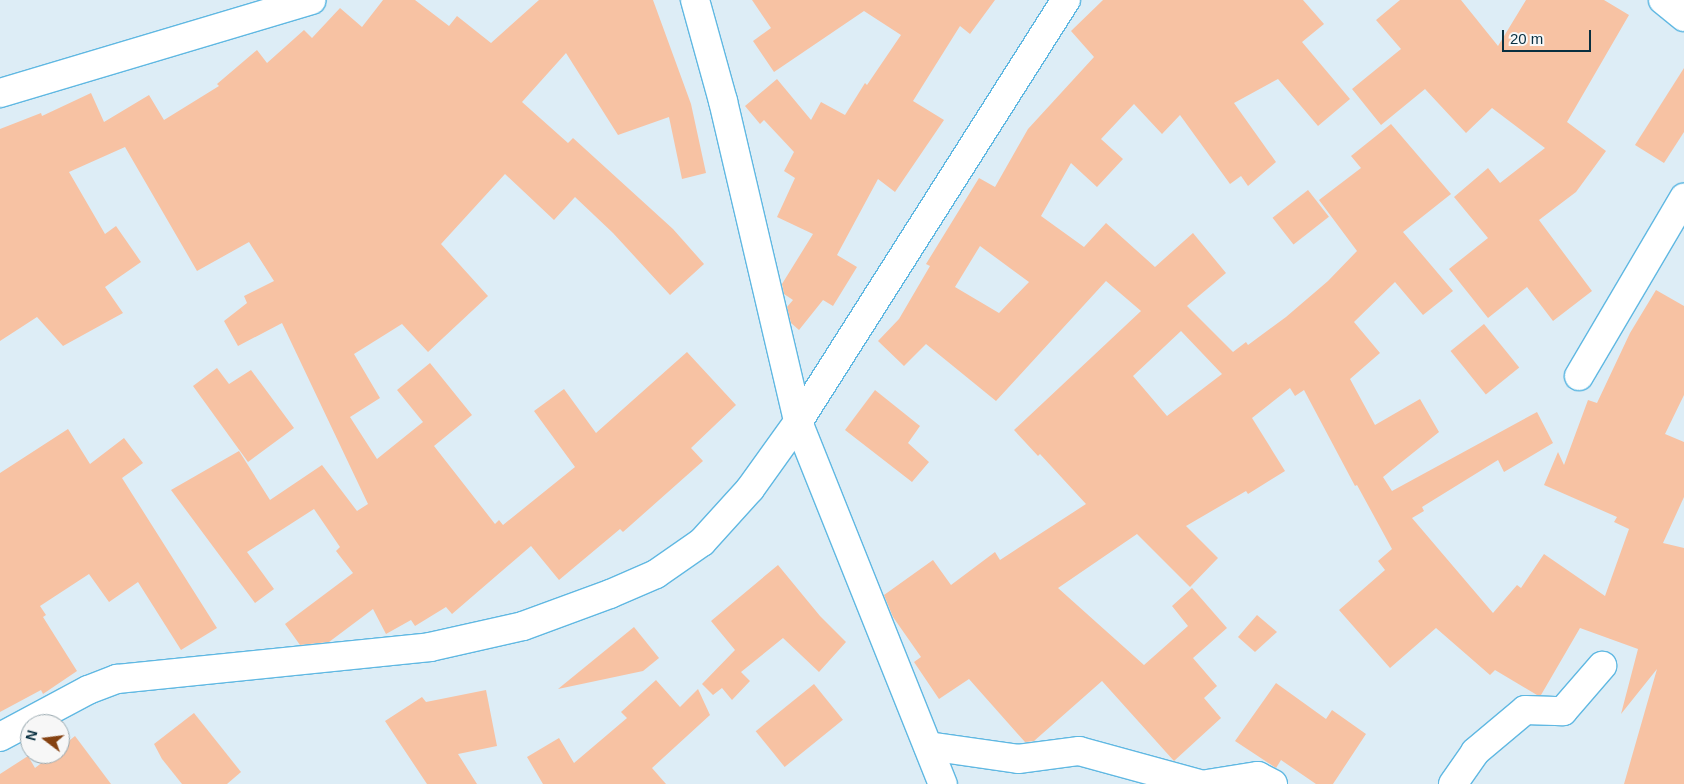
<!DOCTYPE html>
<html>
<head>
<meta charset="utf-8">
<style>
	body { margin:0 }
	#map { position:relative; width:1684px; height:784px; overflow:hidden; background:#ddedf6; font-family:Helvetica,sans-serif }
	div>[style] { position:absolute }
	.building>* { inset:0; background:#f7c2a3; transform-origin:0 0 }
	.roads { filter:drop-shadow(1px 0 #60b8e2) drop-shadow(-1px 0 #60b8e2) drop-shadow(0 1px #60b8e2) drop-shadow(0 -1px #60b8e2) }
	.minor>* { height:28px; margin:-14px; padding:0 14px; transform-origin:14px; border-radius:14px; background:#fff }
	span { translate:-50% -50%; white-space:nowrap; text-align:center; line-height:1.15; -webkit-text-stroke:4px #f7f7f7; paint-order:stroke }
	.north { position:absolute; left:20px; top:714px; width:50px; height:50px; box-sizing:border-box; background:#f7f7f7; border:1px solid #97a7ae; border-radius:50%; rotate:285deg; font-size:14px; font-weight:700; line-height:20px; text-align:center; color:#082f40 }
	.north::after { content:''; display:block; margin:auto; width:18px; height:22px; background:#854212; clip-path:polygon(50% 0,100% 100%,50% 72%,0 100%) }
	.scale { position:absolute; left:1502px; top:30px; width:89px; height:22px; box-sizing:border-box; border:2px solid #082f40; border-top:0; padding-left:6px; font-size:15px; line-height:18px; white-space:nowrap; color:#082f40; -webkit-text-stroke:4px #f7f7f7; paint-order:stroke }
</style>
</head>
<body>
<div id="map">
	<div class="building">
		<i style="clip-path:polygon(383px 0,415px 0,449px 26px,457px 16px,491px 43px,539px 0,653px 0,691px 104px,706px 173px,682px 179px,669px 117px,618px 135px,566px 53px,522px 102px,568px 143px,573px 138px,673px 229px,704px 264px,670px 295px,613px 233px,575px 197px,554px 220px,505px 174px,441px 244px,488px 296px,428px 352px,402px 324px,354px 354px,380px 398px,350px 417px,377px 459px,423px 422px,397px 390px,430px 363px,472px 415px,434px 446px,495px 524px,499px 520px,503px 525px,575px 467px,534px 411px,564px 389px,596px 433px,687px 352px,736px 405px,691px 448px,703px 461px,623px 532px,620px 529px,559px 580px,531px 546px,452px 614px,446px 607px,415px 626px,411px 620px,386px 634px,373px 609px,329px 642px,300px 645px,285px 624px,353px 573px,336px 551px,340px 547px,314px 509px,247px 552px,274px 589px,255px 603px,171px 490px,239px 451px,270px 500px,322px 465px,357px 511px,368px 504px,282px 323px,238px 346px,224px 321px,247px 303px,244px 296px,274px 281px,249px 242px,197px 271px,125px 147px,69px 172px,105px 234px,116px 226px,141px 262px,105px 287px,123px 313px,63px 346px,37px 317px,0 341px,0 129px,41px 113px,42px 116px,91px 93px,104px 122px,149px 95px,164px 120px,219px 86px,217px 84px,257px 50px,267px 63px,304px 30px,312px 38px,340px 8px,362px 27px)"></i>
		<i style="clip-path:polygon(752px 0,995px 0,970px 34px,960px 26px,913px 101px,944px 120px,895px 192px,878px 179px,837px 255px,857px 267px,833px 306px,823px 300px,799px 330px,791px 323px,787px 307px,793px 300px,784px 294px,782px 284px,813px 234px,777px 217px,795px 178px,784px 171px,794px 152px,764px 120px,760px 124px,745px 106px,777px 79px,811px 120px,821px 102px,845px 115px,865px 83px,867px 85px,901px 35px,864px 11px,774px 72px,753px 41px,771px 28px)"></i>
		<i style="clip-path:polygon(evenodd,1103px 0,1303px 0,1324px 24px,1302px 42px,1350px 99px,1318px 126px,1278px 79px,1234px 103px,1276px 162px,1248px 186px,1241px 176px,1230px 184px,1180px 115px,1162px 134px,1134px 104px,1101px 139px,1123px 159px,1097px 187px,1071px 163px,1041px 216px,1084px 247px,1106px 223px,1155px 267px,1193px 233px,1226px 273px,1187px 306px,1233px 352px,1246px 342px,1248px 345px,1286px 317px,1328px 281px,1357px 251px,1319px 200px,1361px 168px,1351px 156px,1391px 124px,1451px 194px,1403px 232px,1453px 291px,1423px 315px,1395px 282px,1354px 322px,1380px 353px,1350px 379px,1375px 425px,1420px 399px,1439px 432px,1383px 477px,1392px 491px,1537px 412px,1553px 443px,1504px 472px,1498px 460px,1422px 507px,1424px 511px,1412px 518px,1493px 613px,1517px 585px,1521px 588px,1544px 554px,1605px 596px,1629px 529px,1614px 522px,1617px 517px,1544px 485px,1558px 452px,1564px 465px,1588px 400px,1597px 403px,1630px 333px,1656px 290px,1684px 306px,1684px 395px,1665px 434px,1684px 442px,1684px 497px,1663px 543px,1684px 548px,1684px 784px,1624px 784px,1657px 669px,1621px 714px,1638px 649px,1580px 628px,1541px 695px,1537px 695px,1495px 670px,1490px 675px,1436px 628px,1390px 668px,1339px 610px,1385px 570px,1378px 561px,1392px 549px,1357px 485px,1355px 486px,1304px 390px,1295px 396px,1290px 388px,1252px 418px,1285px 471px,1248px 494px,1246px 491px,1186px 526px,1218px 558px,1190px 587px,1137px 534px,1058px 588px,1144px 665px,1188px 626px,1172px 606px,1192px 588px,1227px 628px,1193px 658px,1217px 686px,1204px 698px,1221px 718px,1174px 761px,1102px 681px,1034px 741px,1025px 742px,969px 679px,939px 699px,914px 662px,921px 657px,893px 617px,884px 595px,933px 560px,951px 585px,995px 552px,1000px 560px,1086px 504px,1040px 454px,1038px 456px,1014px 430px,1141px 311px,1106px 281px,996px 401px,926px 344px,904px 366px,878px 341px,899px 319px,930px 266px,926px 264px,979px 178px,995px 187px,1028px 129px,1094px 57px,1071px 31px,1103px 0,980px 246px,1029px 282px,999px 313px,955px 287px,980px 246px,1103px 0,1181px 331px,1222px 374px,1167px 416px,1133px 376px,1181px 331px)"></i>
		<i style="clip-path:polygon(1400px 0,1461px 0,1498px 46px,1526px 0,1604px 0,1629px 15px,1567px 122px,1606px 151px,1576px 192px,1539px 220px,1592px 291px,1553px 321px,1527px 287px,1488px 318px,1449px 269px,1488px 238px,1454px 197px,1488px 168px,1500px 183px,1545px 148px,1492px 108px,1466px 133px,1425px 89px,1381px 125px,1352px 89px,1401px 49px,1376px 20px)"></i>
		<i style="clip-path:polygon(1684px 68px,1684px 132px,1664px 163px,1635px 145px)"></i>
		<i style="left:1308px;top:190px;width:34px;height:45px;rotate:52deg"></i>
		<i style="left:1484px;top:324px;width:56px;height:43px;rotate:51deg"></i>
		<i style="clip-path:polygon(217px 368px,229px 384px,251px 370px,294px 428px,248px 462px,193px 386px)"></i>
		<i style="clip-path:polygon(875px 390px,920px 426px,908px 443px,929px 462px,912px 482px,845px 430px)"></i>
		<i style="clip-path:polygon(68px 429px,90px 464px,124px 438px,143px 463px,122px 478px,217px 628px,181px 650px,138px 582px,109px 602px,89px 574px,40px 606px,46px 615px,43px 617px,77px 671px,43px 694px,41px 690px,0 712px,0 473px)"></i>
		<i style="clip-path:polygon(778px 565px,820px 616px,846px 642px,819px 672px,783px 638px,741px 672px,750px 681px,732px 700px,722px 688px,713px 695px,702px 684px,735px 650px,711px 621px)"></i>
		<i style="clip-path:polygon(1257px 615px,1277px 632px,1255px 652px,1238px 637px)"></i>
		<i style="clip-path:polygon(634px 627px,659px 658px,643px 671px,558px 689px)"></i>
		<i style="clip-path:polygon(656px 680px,680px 707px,698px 689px,710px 715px,652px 768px,666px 784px,543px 784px,527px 757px,559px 738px,574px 763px,627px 718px,621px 712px)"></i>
		<i style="clip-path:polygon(1276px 683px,1326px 719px,1332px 710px,1366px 734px,1333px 784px,1316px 784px,1281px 760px,1276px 768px,1235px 741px)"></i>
		<i style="left:814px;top:684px;width:46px;height:75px;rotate:51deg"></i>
		<i style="clip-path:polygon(486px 690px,497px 746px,458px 754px,477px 784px,427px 784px,385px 721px,422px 697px,426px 702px)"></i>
		<i style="clip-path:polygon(194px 713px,241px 772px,227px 784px,182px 784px,162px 759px,154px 744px)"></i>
		<i style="clip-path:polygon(75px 736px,111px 784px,0 784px,0 774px,28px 756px,35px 768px,53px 754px,60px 754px,60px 748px)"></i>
	</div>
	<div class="roads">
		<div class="minor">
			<i style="left:695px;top:0;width:105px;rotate:74.5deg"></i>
			<i style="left:723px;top:101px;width:330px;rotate:76.8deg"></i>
			<i style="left:798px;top:422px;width:390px;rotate:68.2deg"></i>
			<i style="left:1663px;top:0;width:27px;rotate:39deg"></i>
			<i style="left:0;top:93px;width:325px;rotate:-16.6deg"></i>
			<i style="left:1579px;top:376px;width:207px;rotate:-59.5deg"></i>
			<i style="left:0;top:737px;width:100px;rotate:-28.1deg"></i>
			<i style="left:88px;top:690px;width:31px;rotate:-21deg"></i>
			<i style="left:117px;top:679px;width:315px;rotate:-5.8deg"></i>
			<i style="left:430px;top:647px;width:95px;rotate:-12.7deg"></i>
			<i style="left:523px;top:626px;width:93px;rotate:-20.2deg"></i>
			<i style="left:610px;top:594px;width:50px;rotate:-23.5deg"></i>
			<i style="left:656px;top:574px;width:56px;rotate:-34.8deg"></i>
			<i style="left:702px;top:542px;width:72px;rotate:-47.8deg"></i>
			<i style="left:750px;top:489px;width:82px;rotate:-54.4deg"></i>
			<i style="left:798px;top:422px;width:500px;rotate:-57.6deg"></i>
			<i style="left:928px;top:746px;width:91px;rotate:8.2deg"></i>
			<i style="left:1018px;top:759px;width:62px;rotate:-7.5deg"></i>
			<i style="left:1079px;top:751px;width:125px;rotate:15.3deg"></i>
			<i style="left:1207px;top:784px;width:52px;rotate:-8.9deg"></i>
			<i style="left:1258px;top:776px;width:17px;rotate:28deg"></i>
			<i style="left:1453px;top:784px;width:39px;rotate:-55deg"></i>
			<i style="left:1475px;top:752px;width:65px;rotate:-40deg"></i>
			<i style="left:1525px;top:710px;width:38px;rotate:2deg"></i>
			<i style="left:1563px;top:711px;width:60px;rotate:-49.1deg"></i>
		</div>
	</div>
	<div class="north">N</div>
	<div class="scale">20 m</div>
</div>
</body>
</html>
